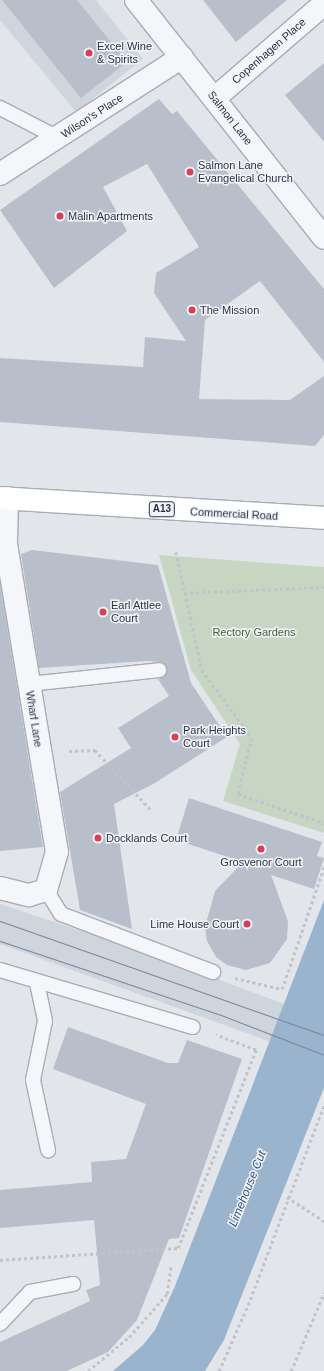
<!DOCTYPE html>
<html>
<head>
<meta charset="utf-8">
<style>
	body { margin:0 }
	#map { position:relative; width:324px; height:1371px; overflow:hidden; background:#e2e6eb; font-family:Helvetica,sans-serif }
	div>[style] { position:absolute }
	.built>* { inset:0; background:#cfd5dd }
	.green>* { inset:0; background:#c7d6c2 }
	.water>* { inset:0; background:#9ab4ce }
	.building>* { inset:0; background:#b8bfca }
	.path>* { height:2.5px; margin-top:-1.25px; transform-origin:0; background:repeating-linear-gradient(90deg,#c0c3ca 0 3px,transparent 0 6px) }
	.roads { filter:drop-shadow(1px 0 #a6adb6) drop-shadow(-1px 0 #a6adb6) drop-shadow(0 1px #a6adb6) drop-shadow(0 -1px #a6adb6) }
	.service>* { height:14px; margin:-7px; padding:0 7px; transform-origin:7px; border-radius:7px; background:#f5f6f9 }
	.minor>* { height:22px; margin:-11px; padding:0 11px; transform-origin:11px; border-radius:11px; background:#f5f6f9 }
	.trunk>* { height:22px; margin:-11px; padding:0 11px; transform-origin:11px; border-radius:11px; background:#fff }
	.tram>* { height:1px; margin:-0.5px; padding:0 0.5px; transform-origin:0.5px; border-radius:0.5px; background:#7a8596 }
	.dots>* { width:11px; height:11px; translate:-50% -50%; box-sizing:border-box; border:2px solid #f2f4f8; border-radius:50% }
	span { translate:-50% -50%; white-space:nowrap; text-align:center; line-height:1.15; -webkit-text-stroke:3px #f2f4f8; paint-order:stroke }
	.shield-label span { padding:1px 3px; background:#f2f4f8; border:1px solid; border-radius:3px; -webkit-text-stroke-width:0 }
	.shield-label { font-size:10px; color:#283345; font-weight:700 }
	.poi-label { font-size:11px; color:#283345 }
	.left { translate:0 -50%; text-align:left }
	.right { translate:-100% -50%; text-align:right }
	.street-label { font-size:11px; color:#283345 }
	.park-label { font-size:11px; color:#3d6134 }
	.water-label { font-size:12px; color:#2f527c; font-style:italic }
</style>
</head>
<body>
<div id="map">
	<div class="built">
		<i style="clip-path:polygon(0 0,96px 0,143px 59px,76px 112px,0 20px)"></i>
		<i style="clip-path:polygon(0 904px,142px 951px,324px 1019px,324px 1061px,0 944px)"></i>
	</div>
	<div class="green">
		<i style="clip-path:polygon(159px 555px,324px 567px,324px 833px,223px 801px,240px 744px,191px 670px)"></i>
	</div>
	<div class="water">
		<i style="clip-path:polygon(324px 900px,324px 1088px,224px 1340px,205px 1371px,113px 1371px,143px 1345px,155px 1330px,175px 1286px)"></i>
	</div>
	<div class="building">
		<i style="clip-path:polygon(2px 0,77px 0,127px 62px,81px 98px)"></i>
		<i style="clip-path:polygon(203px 0,287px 0,236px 42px)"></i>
		<i style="clip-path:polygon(324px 63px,324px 142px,285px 95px)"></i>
		<i style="clip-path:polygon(159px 99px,172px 114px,177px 111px,324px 289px,324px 362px,260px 281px,205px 320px,199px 399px,290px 400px,324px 376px,324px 435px,315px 446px,0 422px,0 358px,143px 367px,145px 337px,186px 341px,154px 293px,156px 273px,199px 247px,147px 164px,103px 187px,127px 231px,54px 288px,0 210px)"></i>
		<i style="clip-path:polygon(32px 550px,158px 565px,191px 683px,227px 737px,155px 783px,114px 804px,132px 929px,80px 910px,60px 792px,131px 748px,118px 728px,169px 696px,158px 679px,164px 677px,167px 669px,162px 662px,147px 661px,39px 668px,21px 554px)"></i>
		<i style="clip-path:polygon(0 583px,43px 847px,0 851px)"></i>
		<i style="clip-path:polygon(189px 798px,322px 842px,317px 856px,324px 858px,314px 889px,271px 875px,288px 921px,287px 939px,270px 963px,246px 970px,227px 965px,216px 957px,207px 941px,205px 927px,215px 891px,243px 862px,176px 840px)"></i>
		<i style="clip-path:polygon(68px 1027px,168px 1063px,178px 1063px,187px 1040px,242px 1059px,179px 1238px,169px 1239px,137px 1320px,108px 1352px,67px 1371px,0 1371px,0 1342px,90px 1301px,86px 1290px,100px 1285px,94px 1220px,0 1228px,0 1190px,92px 1182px,91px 1162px,126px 1159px,146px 1104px,53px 1069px)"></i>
	</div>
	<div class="path">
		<i style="left:176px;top:552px;width:121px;rotate:77.6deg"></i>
		<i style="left:202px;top:670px;width:84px;rotate:53.7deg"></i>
		<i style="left:252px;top:738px;width:58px;rotate:104deg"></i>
		<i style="left:238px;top:794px;width:91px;rotate:18.6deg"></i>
		<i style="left:184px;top:593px;width:140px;rotate:-2.5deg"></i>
		<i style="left:69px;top:751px;width:26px;rotate:-2deg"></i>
		<i style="left:95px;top:750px;width:83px;rotate:46.9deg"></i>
		<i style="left:235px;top:978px;width:48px;rotate:13.2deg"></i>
		<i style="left:282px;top:989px;width:129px;rotate:-71deg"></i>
		<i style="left:287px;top:1197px;width:44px;rotate:33deg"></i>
		<i style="left:0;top:1260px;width:178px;rotate:-3.9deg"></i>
		<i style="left:178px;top:1248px;width:213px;rotate:-68.5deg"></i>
		<i style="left:256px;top:1050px;width:43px;rotate:-159.4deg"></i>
		<i style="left:88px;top:1371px;width:53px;rotate:-39.7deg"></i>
		<i style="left:129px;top:1337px;width:57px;rotate:-48.5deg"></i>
		<i style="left:167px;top:1294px;width:28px;rotate:-82deg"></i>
		<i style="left:219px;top:1371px;width:72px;rotate:-66.3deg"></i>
		<i style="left:248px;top:1305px;width:214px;rotate:-69.2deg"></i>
		<i style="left:291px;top:1371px;width:85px;rotate:-67.1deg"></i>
	</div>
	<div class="roads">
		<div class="service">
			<i style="left:0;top:108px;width:65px;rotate:27.3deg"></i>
			<i style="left:29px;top:684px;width:131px;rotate:-6.1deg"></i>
			<i style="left:46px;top:890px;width:28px;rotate:58deg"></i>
			<i style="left:61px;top:914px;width:163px;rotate:20.9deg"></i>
			<i style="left:0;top:970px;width:201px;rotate:16.5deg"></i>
			<i style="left:37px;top:983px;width:39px;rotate:78deg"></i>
			<i style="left:45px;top:1021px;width:60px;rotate:101.5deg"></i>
			<i style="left:33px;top:1080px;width:72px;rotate:77.9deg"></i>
			<i style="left:0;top:1324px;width:44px;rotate:-46.8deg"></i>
			<i style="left:30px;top:1292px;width:44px;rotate:-10.5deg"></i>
		</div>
		<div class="minor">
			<i style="left:136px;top:0;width:303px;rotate:51.7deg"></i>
			<i style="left:215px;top:98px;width:144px;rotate:-40.8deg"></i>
			<i style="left:0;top:174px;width:216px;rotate:-32.7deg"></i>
			<i style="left:0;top:888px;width:30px;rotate:14deg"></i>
			<i style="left:29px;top:895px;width:18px;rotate:-16deg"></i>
			<i style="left:46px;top:890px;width:40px;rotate:-74deg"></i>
			<i style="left:57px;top:852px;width:313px;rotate:-99.4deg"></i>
			<i style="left:6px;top:543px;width:45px;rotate:-88.7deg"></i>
		</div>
		<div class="trunk">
			<i style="left:0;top:498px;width:325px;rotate:3.5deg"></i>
		</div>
	</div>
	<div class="tram">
		<i style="left:0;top:921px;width:343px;rotate:19.4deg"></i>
		<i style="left:0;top:941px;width:233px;rotate:18.5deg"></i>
		<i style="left:221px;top:1015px;width:110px;rotate:21.2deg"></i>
	</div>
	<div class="dots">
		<i style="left:89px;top:53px;background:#d93e57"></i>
		<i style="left:190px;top:172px;background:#d93e57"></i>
		<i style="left:60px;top:216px;background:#d93e57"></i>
		<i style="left:192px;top:310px;background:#d93e57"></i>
		<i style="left:103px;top:612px;background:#d93e57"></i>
		<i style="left:175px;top:737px;background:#d93e57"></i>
		<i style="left:98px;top:838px;background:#d93e57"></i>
		<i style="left:261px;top:849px;background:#d93e57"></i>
		<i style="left:247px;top:924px;background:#d93e57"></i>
	</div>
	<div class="shield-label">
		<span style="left:162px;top:509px">A13</span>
	</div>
	<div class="poi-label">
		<span class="left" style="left:97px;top:53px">Excel Wine<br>&amp; Spirits</span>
		<span class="left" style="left:198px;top:172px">Salmon Lane<br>Evangelical Church</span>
		<span class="left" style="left:68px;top:216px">Malin Apartments</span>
		<span class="left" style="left:200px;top:310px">The Mission</span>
		<span class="left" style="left:111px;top:612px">Earl Attlee<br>Court</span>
		<span class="left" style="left:183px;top:737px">Park Heights<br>Court</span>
		<span class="left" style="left:106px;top:838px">Docklands Court</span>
		<span style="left:261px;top:862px">Grosvenor Court</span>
		<span class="right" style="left:239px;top:924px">Lime House Court</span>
	</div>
	<div class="street-label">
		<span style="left:269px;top:51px;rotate:-41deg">Copenhagen Place</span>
		<span style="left:92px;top:116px;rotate:-33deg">Wilson's Place</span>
		<span style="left:230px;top:118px;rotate:52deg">Salmon Lane</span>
		<span style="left:234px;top:514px;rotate:3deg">Commercial Road</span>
		<span style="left:34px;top:719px;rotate:81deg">Wharf Lane</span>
	</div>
	<div class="park-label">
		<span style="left:254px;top:632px">Rectory Gardens</span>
	</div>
	<div class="water-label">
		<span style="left:248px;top:1189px;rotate:-68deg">Limehouse Cut</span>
	</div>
</div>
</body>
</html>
